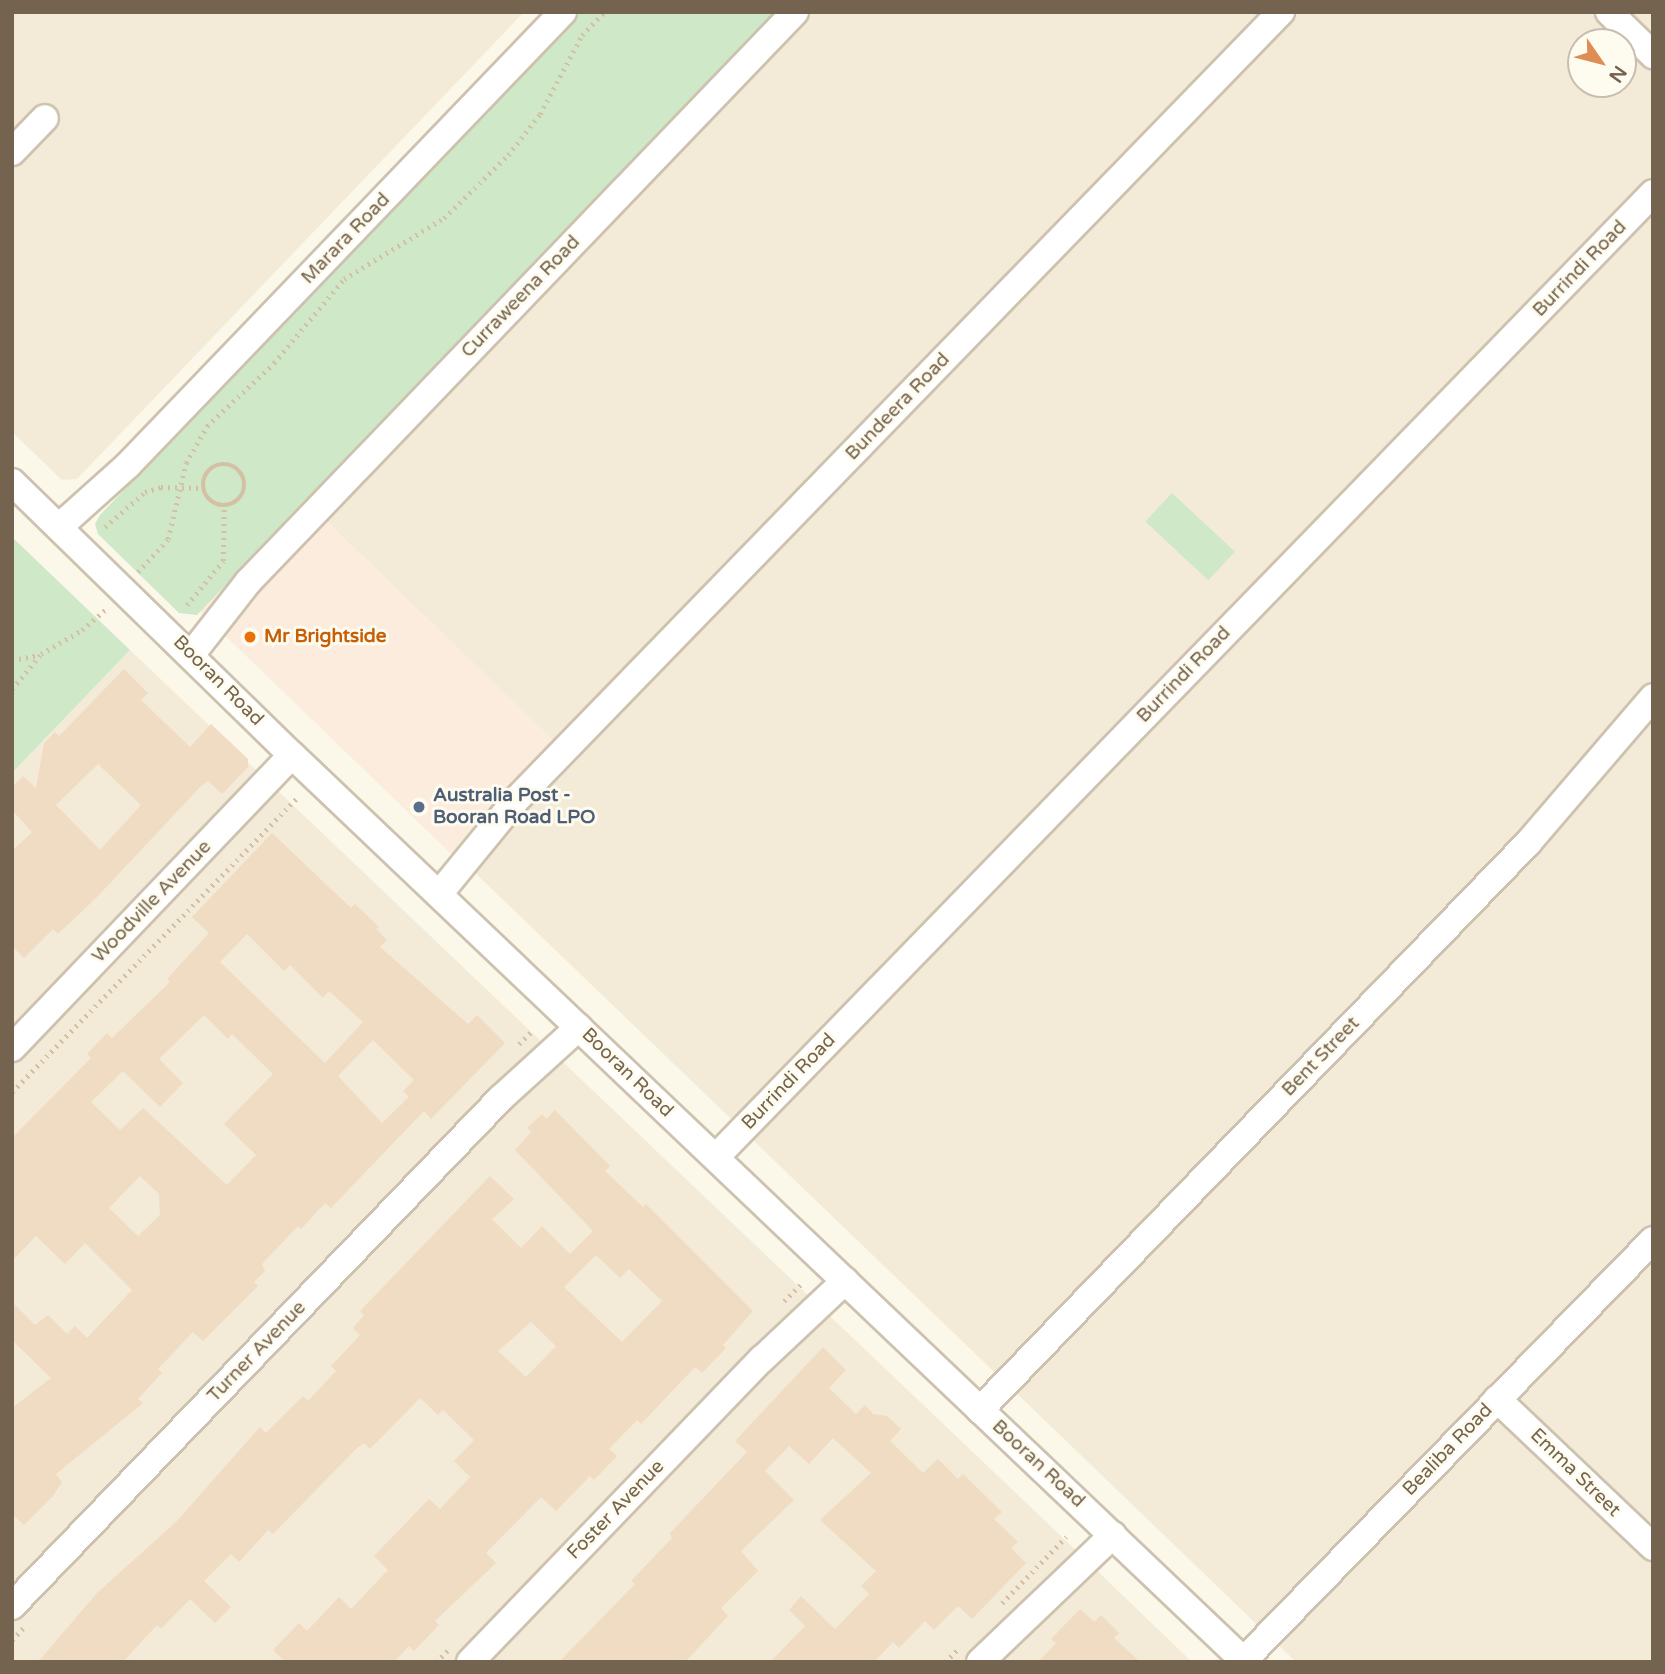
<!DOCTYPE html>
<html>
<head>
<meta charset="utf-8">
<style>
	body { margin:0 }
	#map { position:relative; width:1665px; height:1674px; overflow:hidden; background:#fbf8e9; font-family:"Varela Round",sans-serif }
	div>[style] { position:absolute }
	.residential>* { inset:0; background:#f3ebd7 }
	.commercial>* { inset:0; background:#fbecdd; transform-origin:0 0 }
	.green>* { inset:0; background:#cfe8c7; transform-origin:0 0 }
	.building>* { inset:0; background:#efdcc2 }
	.path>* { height:4.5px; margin-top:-2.25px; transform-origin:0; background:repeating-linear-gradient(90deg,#d4c0a4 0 2px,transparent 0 7px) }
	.path>.ring { margin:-2.25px; padding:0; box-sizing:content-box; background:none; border:4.5px solid #d4c0a4; border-radius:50% }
	.roads { filter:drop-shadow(2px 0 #cdc2af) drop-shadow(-2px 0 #cdc2af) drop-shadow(0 2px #cdc2af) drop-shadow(0 -2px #cdc2af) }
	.minor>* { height:26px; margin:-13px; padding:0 13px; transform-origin:13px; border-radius:13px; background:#fff }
	.dots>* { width:19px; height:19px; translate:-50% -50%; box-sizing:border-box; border:4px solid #fefbef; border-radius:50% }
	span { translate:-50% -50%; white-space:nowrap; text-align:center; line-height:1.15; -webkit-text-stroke:6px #fefbef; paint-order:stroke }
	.street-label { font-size:19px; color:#74634e }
	.food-label { font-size:19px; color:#c56008; font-weight:700 }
	.left { translate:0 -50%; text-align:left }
	.service-label { font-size:19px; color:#4e5e75; font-weight:700 }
	.frame { position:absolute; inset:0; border:14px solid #74634e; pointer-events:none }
	.north { position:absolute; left:1567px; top:28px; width:70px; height:70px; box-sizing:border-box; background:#fefbef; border:2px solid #c7beaf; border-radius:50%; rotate:125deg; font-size:19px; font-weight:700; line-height:28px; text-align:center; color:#74634e }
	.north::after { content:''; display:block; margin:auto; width:24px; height:32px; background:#de8d55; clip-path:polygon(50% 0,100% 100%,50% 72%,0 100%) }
</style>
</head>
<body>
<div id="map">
	<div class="residential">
		<i style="clip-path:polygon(12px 12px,524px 12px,77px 479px,62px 480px,12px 432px)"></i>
		<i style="clip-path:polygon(evenodd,774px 12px,1653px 12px,1653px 1662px,1296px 1662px,470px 868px,572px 760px,306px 501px,774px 12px,1581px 42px,1623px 42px,1623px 84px,1581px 84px,1581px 42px)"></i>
		<i style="clip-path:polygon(130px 650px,1061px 1536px,1192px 1662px,12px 1662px,12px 773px)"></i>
	</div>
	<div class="commercial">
		<i style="left:306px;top:501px;width:371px;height:153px;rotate:44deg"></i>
	</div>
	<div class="green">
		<i style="clip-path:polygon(579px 12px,774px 12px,197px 615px,179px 613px,98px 534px,95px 524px,100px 515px)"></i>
		<i style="left:1172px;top:493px;width:86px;height:39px;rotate:43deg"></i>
		<i style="clip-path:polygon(12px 537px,130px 650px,12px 773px)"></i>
	</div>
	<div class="building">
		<i style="clip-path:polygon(evenodd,124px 669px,148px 693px,141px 700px,190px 747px,211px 724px,248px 759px,248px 767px,222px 794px,208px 781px,201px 786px,98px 896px,58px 934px,53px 929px,24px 958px,12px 946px,12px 851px,32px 832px,12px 810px,12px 787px,23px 776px,36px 788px,44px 743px,55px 732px,59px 736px,124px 669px,98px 764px,141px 805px,100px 850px,56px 805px,98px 764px)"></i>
		<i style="clip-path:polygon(evenodd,272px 833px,351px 908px,355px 904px,379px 927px,376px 929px,387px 940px,380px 947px,468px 1024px,477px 1015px,505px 1043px,431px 1119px,424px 1111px,331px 1208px,325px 1203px,301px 1229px,298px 1226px,262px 1264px,265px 1271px,254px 1282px,258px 1286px,203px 1341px,193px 1332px,158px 1369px,162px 1373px,138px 1399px,143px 1403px,56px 1474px,62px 1482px,53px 1496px,24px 1525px,12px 1514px,12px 1408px,51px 1378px,12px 1340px,12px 1302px,35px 1325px,48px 1315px,67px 1334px,75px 1326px,87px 1338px,132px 1290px,85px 1243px,65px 1264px,36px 1236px,12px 1261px,12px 1138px,91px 1058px,87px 1054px,107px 1033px,112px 1038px,170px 982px,167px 979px,209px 933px,192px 917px,272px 833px,247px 934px,284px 971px,290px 965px,323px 998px,329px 991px,363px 1022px,325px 1063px,220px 962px,247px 934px,272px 833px,204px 1015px,228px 1039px,232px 1034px,273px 1074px,224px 1124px,256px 1155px,227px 1185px,143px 1108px,120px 1130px,91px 1102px,123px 1071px,160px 1107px,183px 1083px,159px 1059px,204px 1015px,272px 833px,373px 1040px,414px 1080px,403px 1091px,409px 1097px,382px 1123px,338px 1076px,373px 1040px,272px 833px,140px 1176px,159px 1194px,160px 1215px,138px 1236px,109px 1208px,140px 1176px)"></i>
		<i style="clip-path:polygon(evenodd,555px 1110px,610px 1166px,605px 1171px,643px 1207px,646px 1204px,753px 1311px,723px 1345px,726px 1348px,702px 1373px,695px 1367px,641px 1424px,637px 1420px,609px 1449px,617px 1456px,594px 1480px,590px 1476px,556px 1511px,541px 1497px,486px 1553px,496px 1563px,435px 1621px,439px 1625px,414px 1651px,409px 1646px,394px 1662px,285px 1662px,273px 1650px,299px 1623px,307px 1631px,339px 1597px,351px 1609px,388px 1570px,374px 1556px,429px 1499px,440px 1509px,470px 1477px,454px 1461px,474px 1440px,443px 1410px,438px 1415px,420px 1398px,370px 1449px,364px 1443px,357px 1448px,273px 1534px,268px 1530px,239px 1562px,231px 1554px,204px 1581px,231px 1607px,215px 1623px,190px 1599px,161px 1629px,157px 1625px,123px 1662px,38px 1662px,97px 1593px,176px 1522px,260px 1427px,266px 1433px,303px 1396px,308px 1401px,336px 1371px,331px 1366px,360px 1335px,353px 1328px,364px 1315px,360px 1311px,490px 1176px,514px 1199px,492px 1219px,521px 1248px,542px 1226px,570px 1254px,593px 1231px,515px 1150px,531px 1132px,527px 1128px,542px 1114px,546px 1119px,555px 1110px,596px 1255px,620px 1278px,629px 1269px,662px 1301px,622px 1342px,564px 1287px,596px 1255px,555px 1110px,531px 1322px,556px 1346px,526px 1377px,498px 1351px,531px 1322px)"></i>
		<i style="clip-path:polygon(823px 1347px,846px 1370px,829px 1388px,856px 1414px,865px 1405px,873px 1414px,887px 1416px,901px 1429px,890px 1441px,923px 1473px,938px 1459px,958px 1479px,963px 1474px,1002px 1512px,994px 1519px,1018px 1542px,1011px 1548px,1026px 1563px,972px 1619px,958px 1606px,934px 1630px,925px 1621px,899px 1648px,893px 1642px,874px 1662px,770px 1662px,805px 1626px,789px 1610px,801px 1596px,835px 1629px,869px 1594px,861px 1586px,876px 1571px,820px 1520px,871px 1473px,833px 1438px,809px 1464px,789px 1446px,765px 1471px,794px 1500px,741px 1551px,758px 1571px,721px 1608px,728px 1616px,685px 1662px,559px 1662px,635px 1584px,631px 1581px,672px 1538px,670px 1533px,747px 1452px,735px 1441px)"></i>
		<i style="clip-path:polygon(1080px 1609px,1094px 1622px,1101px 1615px,1119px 1633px,1114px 1638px,1140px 1662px,1038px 1662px,1056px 1643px,1051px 1639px)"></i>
	</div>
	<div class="path">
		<i class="ring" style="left:203px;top:464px;width:37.5px;height:37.5px"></i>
		<i style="left:105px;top:527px;width:53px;rotate:-41.2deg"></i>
		<i style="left:145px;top:492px;width:17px;rotate:-17deg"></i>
		<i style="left:161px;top:487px;width:41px;rotate:1.4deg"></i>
		<i style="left:138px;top:572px;width:45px;rotate:-47.7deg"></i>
		<i style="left:168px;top:539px;width:78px;rotate:-76.7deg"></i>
		<i style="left:186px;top:463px;width:43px;rotate:-60.4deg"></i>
		<i style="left:207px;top:426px;width:92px;rotate:-43.2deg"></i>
		<i style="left:274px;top:363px;width:109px;rotate:-50.2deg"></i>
		<i style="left:344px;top:279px;width:117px;rotate:-31.4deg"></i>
		<i style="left:444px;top:218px;width:90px;rotate:-44.5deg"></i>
		<i style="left:508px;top:155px;width:52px;rotate:-52deg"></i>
		<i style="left:540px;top:114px;width:89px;rotate:-62deg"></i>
		<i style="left:582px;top:35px;width:32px;rotate:-46deg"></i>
		<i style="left:187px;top:605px;width:57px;rotate:-50.7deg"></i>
		<i style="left:223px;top:561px;width:54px;rotate:-88.9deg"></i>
		<i style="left:12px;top:660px;width:27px;rotate:-10deg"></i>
		<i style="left:12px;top:689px;width:45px;rotate:-50.4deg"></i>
		<i style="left:41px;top:654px;width:48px;rotate:-30.3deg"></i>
		<i style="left:82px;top:630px;width:33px;rotate:-41deg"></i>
		<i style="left:519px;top:1044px;width:20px;rotate:-45deg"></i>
		<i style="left:12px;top:1092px;width:412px;rotate:-45.9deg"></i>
		<i style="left:784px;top:1301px;width:23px;rotate:-45deg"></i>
		<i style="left:1002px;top:1603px;width:92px;rotate:-45.9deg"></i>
		<i style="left:12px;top:1640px;width:16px;rotate:-47deg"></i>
		<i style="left:436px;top:1662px;width:17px;rotate:-45deg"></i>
		<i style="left:945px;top:1662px;width:17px;rotate:-45deg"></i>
	</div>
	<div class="roads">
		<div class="minor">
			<i style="left:1609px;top:12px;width:62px;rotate:44.3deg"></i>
			<i style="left:12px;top:152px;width:47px;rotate:-45.9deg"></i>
			<i style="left:12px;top:482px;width:391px;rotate:44.3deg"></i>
			<i style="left:292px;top:755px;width:1316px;rotate:43.58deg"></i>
			<i style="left:59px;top:527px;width:93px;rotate:-41.9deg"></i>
			<i style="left:128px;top:465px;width:628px;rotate:-46.16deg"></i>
			<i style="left:191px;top:655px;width:93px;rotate:-52deg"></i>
			<i style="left:248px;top:582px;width:790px;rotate:-46.18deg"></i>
			<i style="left:439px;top:894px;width:120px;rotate:-50.7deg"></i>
			<i style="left:515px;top:801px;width:1100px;rotate:-45.85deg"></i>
			<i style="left:12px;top:1048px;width:405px;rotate:-46.3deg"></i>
			<i style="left:716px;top:1157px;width:1344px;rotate:-45.81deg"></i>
			<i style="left:1497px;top:1399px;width:215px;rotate:43.5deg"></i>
			<i style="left:980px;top:1410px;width:789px;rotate:-45.98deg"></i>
			<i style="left:1528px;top:843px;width:192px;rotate:-49.4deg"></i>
			<i style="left:12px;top:1606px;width:705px;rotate:-46.09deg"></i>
			<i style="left:501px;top:1098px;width:105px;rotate:-42.3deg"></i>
			<i style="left:1244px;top:1660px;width:586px;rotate:-45.76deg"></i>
			<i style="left:470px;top:1662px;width:421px;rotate:-46.1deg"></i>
			<i style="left:762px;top:1359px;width:114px;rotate:-43.2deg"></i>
			<i style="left:980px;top:1662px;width:184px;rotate:-43.7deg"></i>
		</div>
	</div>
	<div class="dots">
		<i style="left:250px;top:637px;background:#e8710a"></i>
		<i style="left:419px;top:807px;background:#5c6f8a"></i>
	</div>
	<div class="street-label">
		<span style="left:346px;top:239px;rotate:-46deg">Marara Road</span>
		<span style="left:1580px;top:269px;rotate:-46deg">Burrindi Road</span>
		<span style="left:521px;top:297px;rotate:-46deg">Curraweena Road</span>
		<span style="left:898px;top:407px;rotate:-46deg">Bundeera Road</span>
		<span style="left:1184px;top:675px;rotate:-46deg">Burrindi Road</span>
		<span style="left:218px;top:681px;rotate:45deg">Booran Road</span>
		<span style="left:152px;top:902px;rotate:-46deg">Woodville Avenue</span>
		<span style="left:1321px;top:1057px;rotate:-46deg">Bent Street</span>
		<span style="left:627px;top:1073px;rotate:44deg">Booran Road</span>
		<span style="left:789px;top:1082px;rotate:-46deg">Burrindi Road</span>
		<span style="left:257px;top:1352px;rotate:-46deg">Turner Avenue</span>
		<span style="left:1448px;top:1450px;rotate:-46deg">Bealiba Road</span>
		<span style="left:1038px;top:1464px;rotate:43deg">Booran Road</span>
		<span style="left:1575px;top:1473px;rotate:44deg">Emma Street</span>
		<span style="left:616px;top:1510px;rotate:-46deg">Foster Avenue</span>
	</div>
	<div class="food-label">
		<span class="left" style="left:264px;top:637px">Mr Brightside</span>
	</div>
	<div class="service-label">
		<span class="left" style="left:433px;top:807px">Australia Post -<br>Booran Road LPO</span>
	</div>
	<div class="frame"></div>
	<div class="north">N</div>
</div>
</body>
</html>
